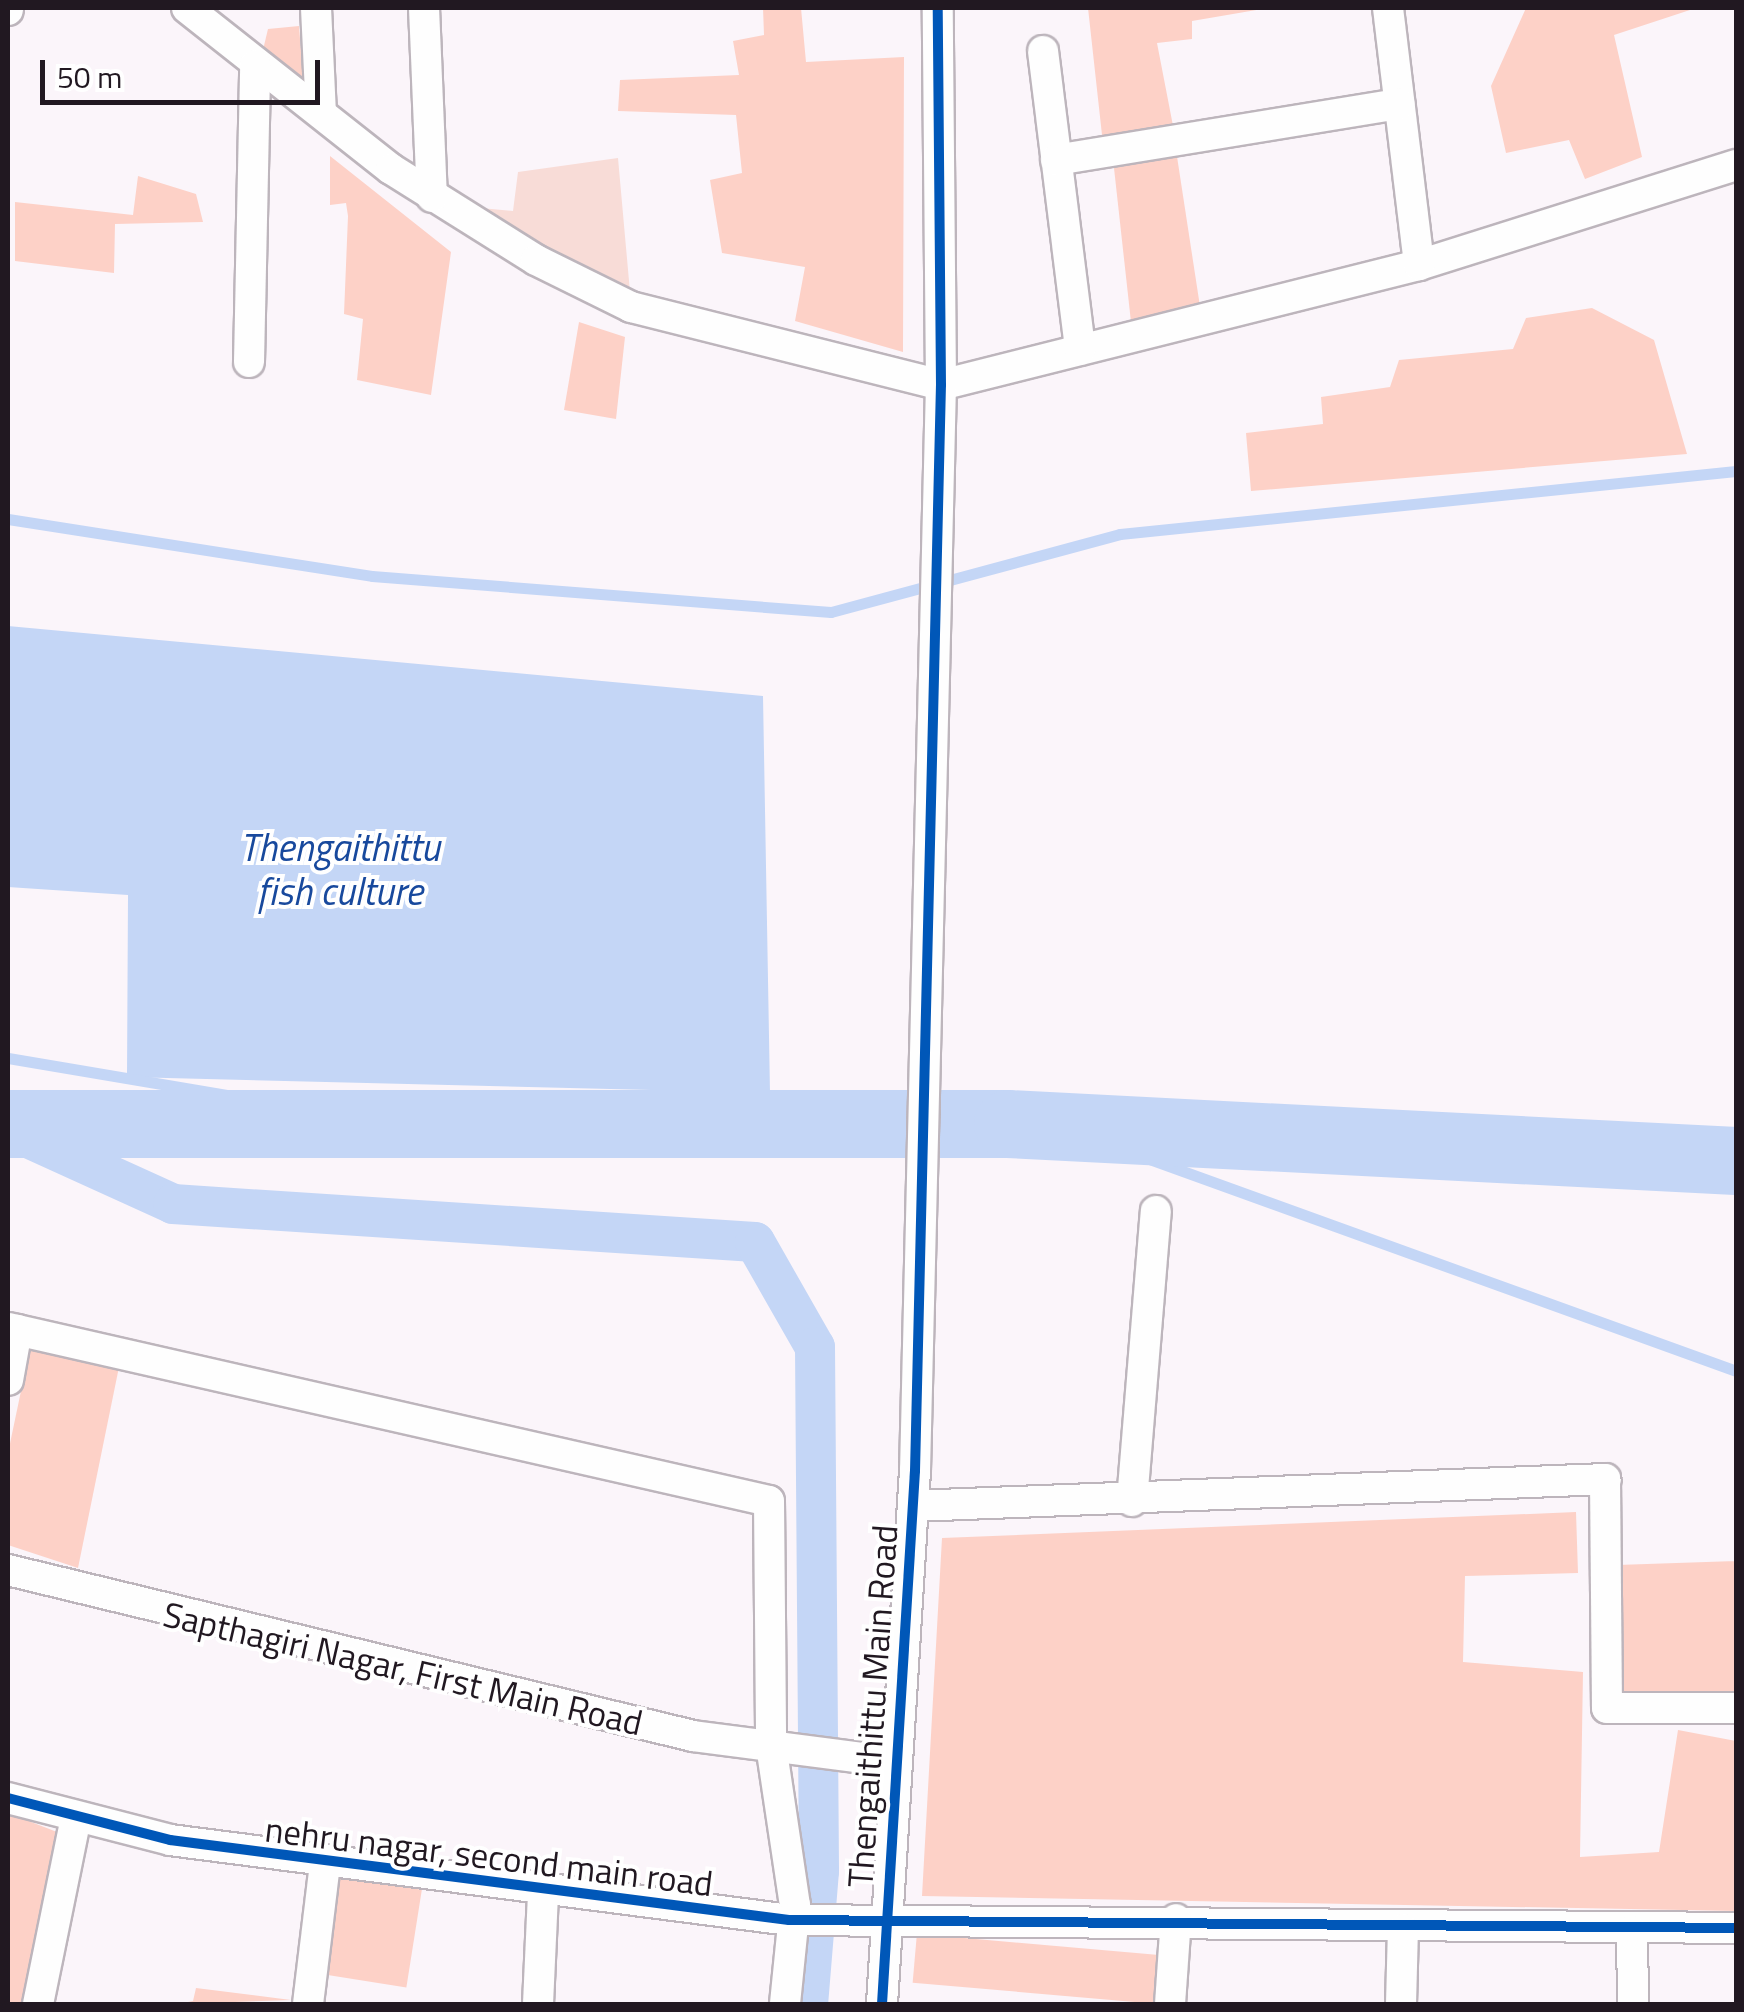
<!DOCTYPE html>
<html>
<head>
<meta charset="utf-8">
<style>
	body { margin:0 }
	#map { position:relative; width:1744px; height:2012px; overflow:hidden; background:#fbf5fa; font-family:"Titillium Web",sans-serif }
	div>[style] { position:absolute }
	.green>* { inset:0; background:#f8dcd7 }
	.forest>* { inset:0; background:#fdd1c7; transform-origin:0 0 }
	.water>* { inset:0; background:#c4d6f6 }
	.stream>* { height:11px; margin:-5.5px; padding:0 5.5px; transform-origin:5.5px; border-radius:5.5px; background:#c4d6f6 }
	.canal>* { height:40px; margin:-20px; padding:0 20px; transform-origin:20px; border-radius:20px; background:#c4d6f6 }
	.river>* { height:68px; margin:-34px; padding:0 34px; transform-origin:34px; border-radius:34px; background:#c4d6f6 }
	.roads { filter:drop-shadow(2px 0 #bdb5bc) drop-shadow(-2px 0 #bdb5bc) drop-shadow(0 2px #bdb5bc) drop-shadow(0 -2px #bdb5bc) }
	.minor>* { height:30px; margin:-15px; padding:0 15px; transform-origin:15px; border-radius:15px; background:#fefefe }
	.cycleway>* { height:10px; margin:-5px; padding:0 5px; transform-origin:5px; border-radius:5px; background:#0057b8 }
	span { translate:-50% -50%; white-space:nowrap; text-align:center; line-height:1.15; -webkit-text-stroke:8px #fff; paint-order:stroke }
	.street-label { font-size:35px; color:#211821 }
	.water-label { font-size:38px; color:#18499d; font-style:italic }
	.frame { position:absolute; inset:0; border:10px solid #211821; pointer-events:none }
	.scale { position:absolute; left:40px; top:60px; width:280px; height:45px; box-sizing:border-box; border:5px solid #211821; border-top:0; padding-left:12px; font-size:30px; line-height:35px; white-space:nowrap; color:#211821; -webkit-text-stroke:8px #fff; paint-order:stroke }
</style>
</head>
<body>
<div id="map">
	<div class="green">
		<i style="clip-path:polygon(618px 158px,630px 292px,483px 224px,481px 208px,513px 211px,518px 172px)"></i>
	</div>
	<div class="forest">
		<i style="clip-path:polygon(763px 8px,801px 8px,806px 62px,904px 57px,903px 352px,795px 321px,805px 267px,722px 253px,710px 180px,742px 173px,736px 115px,618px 111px,620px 80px,739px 75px,733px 41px,764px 35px)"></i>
		<i style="clip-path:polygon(1088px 8px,1268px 8px,1192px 21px,1192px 39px,1157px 43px,1174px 131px,1103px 144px)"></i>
		<i style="clip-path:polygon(1526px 8px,1696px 8px,1614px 35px,1642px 157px,1585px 179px,1569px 140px,1506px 153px,1491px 86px)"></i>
		<i style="clip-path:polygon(299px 26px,303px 77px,262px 54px,268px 29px)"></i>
		<i style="clip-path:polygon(1176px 150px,1201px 313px,1132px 331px,1113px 159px)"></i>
		<i style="clip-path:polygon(330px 156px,451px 252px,431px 395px,357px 380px,363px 319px,344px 314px,348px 216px,346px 203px,330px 205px)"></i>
		<i style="clip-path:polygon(138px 176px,196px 194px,203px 222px,115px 224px,114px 273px,15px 261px,15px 202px,133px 215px)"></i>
		<i style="clip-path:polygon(1592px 308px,1654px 340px,1687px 454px,1251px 491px,1246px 433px,1323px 424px,1321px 397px,1390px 387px,1399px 360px,1513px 349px,1526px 318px)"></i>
		<i style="clip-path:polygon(579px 322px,625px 337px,616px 419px,564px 410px)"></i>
		<i style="clip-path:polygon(30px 1348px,119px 1367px,78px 1568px,8px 1545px,8px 1453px)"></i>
		<i style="clip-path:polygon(1576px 1512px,1578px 1573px,1465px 1576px,1463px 1662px,1583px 1672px,1580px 1857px,1659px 1852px,1678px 1730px,1736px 1741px,1736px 1911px,922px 1896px,942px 1538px)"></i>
		<i style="clip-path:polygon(1736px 1552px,1736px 1700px,1616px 1699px,1617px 1565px,1736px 1561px)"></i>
		<i style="clip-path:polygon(8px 1813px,57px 1832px,24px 2004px,8px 2004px)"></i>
		<i style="left:329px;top:1875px;width:94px;height:99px;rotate:9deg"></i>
		<i style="left:1159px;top:1955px;width:49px;height:243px;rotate:95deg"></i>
		<i style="clip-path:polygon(196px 1988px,291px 2000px,178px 2004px,193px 2001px)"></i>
	</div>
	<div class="water">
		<i style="clip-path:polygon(8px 626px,763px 696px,770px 1093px,127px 1077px,128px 895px,8px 887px)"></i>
	</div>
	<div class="stream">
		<i style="left:8px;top:519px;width:368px;rotate:8.9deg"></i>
		<i style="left:372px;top:576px;width:460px;rotate:4.5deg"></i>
		<i style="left:831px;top:612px;width:299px;rotate:-15.1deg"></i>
		<i style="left:1120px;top:534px;width:619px;rotate:-5.84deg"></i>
		<i style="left:8px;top:1058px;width:269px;rotate:9.6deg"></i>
		<i style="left:273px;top:1103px;width:724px;rotate:0.08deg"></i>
		<i style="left:997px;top:1104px;width:786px;rotate:19.86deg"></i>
	</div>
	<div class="canal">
		<i style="left:8px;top:1129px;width:181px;rotate:24.4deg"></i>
		<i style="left:173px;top:1204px;width:583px;rotate:3.74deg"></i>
		<i style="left:755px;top:1242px;width:121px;rotate:60.3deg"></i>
		<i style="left:815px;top:1347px;width:524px;rotate:89.56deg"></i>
		<i style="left:819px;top:1871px;width:133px;rotate:94.7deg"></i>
	</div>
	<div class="river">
		<i style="left:8px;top:1124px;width:1000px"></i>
		<i style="left:1008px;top:1124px;width:729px;rotate:2.91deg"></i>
	</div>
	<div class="roads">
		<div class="minor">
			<i style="left:187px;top:8px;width:260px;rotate:38.3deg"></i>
			<i style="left:391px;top:169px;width:171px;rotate:32.1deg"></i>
			<i style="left:536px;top:260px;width:106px;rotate:26.3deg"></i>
			<i style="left:631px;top:307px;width:320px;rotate:14.1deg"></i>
			<i style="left:941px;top:385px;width:493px;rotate:-14.1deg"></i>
			<i style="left:1419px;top:265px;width:332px;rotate:-17.5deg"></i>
			<i style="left:316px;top:8px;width:105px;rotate:87.3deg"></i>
			<i style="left:424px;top:8px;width:189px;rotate:87.6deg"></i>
			<i style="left:1388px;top:8px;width:259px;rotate:83.1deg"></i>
			<i style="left:8px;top:10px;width:2px;rotate:-90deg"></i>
			<i style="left:1043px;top:51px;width:301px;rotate:82.9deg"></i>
			<i style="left:1056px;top:160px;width:348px;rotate:-9.3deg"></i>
			<i style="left:249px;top:362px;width:297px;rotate:-88.8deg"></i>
			<i style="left:8px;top:1328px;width:780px;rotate:12.81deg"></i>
			<i style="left:769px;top:1501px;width:244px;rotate:89.5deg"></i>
			<i style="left:771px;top:1745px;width:162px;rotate:81.5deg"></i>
			<i style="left:795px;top:1905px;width:100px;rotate:95.8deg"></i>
			<i style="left:8px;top:1380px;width:51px;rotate:-79.8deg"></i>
			<i style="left:1132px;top:1501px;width:291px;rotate:-85.3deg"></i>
			<i style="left:913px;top:1506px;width:693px;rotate:-2.23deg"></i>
			<i style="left:1605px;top:1479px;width:229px;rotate:89.5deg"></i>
			<i style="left:1607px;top:1708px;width:129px"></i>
			<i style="left:8px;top:1570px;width:705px;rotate:13.62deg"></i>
			<i style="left:693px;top:1736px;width:202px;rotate:7.4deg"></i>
			<i style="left:8px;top:1798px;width:167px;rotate:14.5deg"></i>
			<i style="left:170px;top:1840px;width:624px;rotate:7.36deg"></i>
			<i style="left:789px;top:1920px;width:947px;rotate:0.48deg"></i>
			<i style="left:1632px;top:1931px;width:73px;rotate:89.2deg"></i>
			<i style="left:38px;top:2004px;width:186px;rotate:-78.5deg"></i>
			<i style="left:308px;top:2004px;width:141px;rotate:-83.1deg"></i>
			<i style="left:538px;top:2004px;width:110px;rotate:-87.4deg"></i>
			<i style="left:882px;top:2004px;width:534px;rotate:-86.46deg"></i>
			<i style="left:915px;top:1471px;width:1086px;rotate:-88.63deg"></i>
			<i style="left:941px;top:385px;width:377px;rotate:-90.5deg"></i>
			<i style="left:1170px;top:2004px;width:85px;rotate:-86deg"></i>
			<i style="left:1401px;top:2004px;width:75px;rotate:-88.5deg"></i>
		</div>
	</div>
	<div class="cycleway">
		<i style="left:8px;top:1798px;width:167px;rotate:14.5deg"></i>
		<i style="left:170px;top:1840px;width:624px;rotate:7.36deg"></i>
		<i style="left:789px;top:1920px;width:947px;rotate:0.48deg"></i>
		<i style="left:882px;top:2004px;width:534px;rotate:-86.46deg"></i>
		<i style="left:915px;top:1471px;width:1086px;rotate:-88.63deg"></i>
		<i style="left:941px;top:385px;width:377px;rotate:-90.5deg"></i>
	</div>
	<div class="street-label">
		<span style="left:403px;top:1668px;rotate:13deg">Sapthagiri Nagar, First Main Road</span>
		<span style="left:872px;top:1706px;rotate:-86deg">Thengaithittu Main Road</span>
		<span style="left:489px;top:1856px;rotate:7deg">nehru nagar, second main road</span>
	</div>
	<div class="water-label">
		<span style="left:340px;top:870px">Thengaithittu<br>fish culture</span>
	</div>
	<div class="frame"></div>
	<div class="scale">50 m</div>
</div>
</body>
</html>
